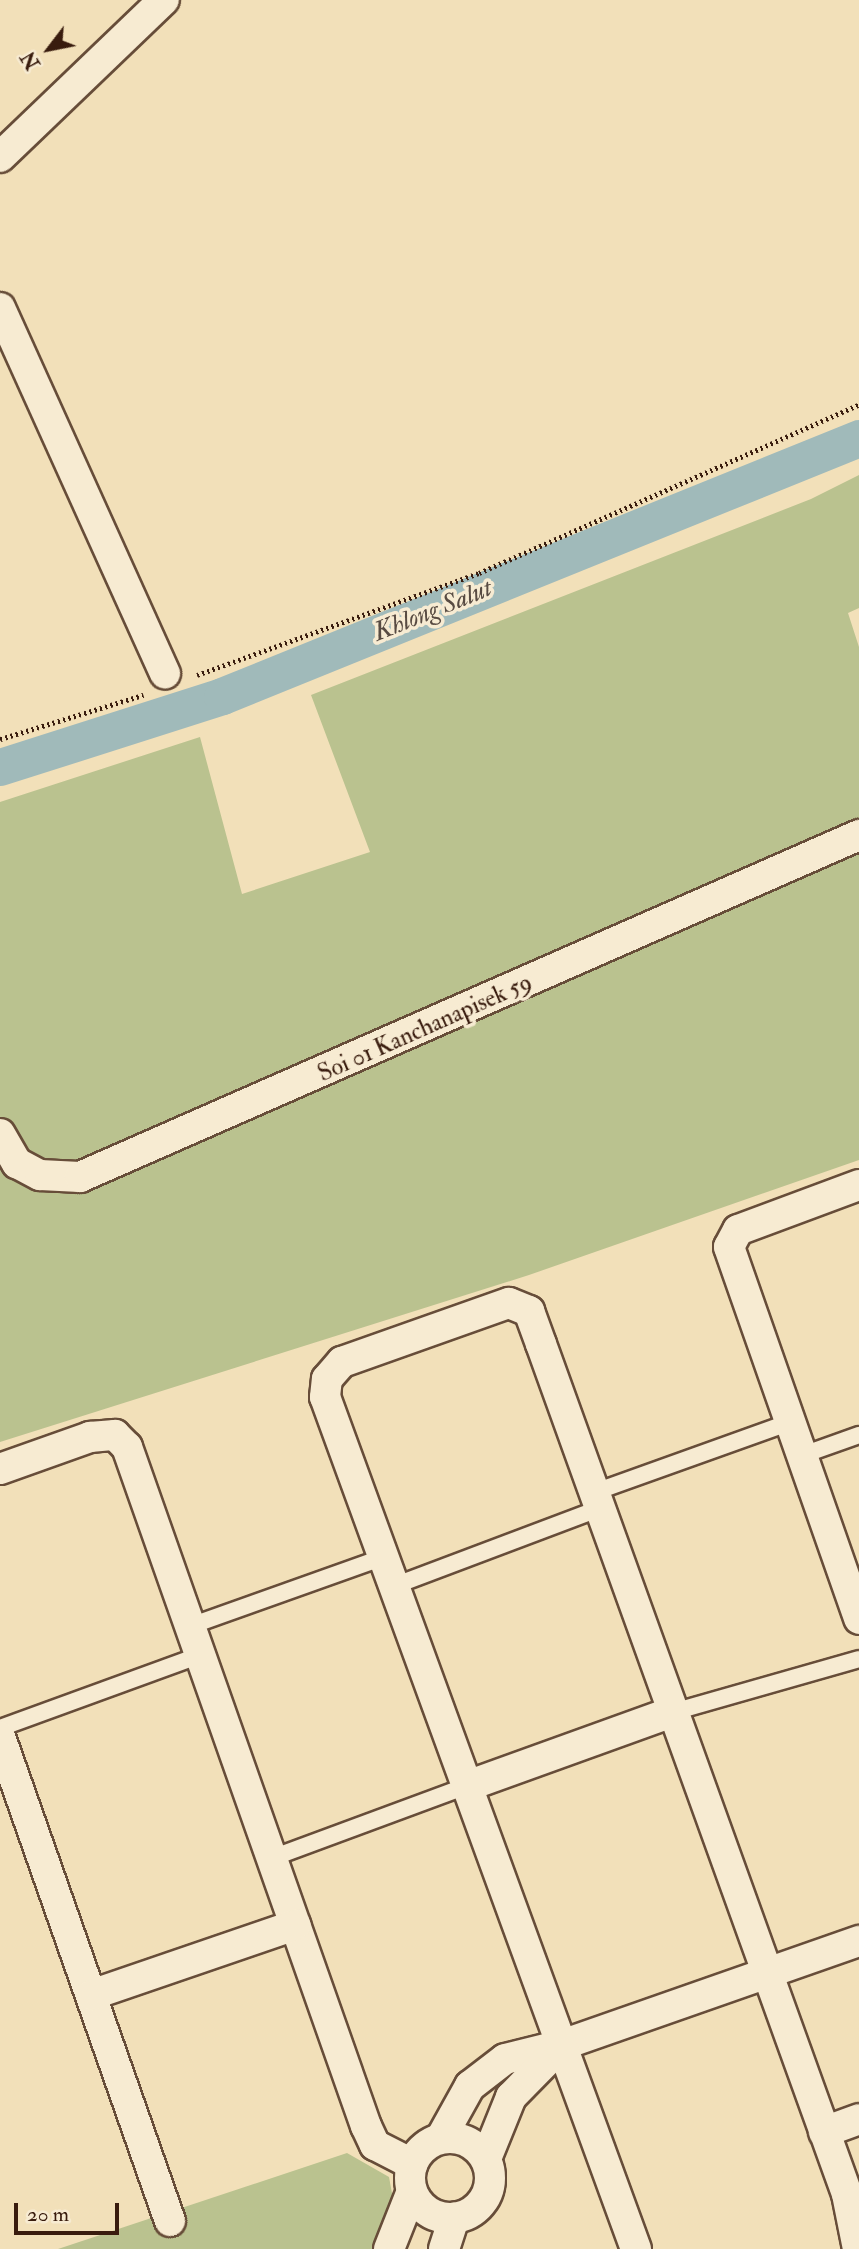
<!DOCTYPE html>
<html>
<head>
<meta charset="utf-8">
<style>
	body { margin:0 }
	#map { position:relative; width:859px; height:2249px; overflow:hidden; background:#f2e0b9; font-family:"IM FELL Double Pica",serif }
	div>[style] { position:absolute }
	.green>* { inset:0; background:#bac28f }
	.canal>* { height:37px; margin:-18.5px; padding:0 18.5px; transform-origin:18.5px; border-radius:18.5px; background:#a0baba }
	.path>* { height:4.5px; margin-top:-2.25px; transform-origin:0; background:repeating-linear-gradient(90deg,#391c0e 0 2px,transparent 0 5.5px) }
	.roads { filter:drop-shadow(2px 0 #674d39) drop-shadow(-2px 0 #674d39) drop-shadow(0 2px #674d39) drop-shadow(0 -2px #674d39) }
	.service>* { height:16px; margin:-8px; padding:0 8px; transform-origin:8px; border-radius:8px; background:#f7ebd2 }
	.minor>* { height:30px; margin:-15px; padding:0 15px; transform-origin:15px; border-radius:15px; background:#f7ebd2 }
	.minor>.ring { margin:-15px; padding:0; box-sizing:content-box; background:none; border:30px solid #f7ebd2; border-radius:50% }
	span { translate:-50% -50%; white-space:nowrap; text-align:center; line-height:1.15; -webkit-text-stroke:7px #f7ebd2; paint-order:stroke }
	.street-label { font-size:24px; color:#391c0e }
	.water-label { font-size:26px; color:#584b42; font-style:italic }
	.north { position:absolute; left:14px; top:14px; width:70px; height:70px; -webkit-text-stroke:5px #f7ebd2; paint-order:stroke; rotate:238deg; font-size:19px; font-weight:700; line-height:28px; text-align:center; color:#391c0e }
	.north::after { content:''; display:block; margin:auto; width:24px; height:32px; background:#391c0e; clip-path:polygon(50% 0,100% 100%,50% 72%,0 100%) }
	.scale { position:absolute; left:14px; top:2203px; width:105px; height:32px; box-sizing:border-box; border:4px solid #391c0e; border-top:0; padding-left:9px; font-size:21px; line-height:24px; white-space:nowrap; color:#391c0e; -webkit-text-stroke:5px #f7ebd2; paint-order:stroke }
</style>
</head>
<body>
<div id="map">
	<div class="green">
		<i style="clip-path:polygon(859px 475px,859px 608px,848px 613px,859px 647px,859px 1160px,529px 1275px,0 1442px,0 802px,200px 737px,242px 894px,370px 852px,311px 695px,811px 499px)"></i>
		<i style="clip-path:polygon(347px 2153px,389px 2177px,393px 2199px,374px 2249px,58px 2249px)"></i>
	</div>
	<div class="canal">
		<i style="left:0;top:767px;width:233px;rotate:-17.7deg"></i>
		<i style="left:222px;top:696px;width:687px;rotate:-22.05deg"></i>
	</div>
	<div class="path">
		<i style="left:197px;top:675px;width:300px;rotate:-19.9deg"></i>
		<i style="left:479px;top:573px;width:415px;rotate:-23.9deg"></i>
		<i style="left:0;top:739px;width:150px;rotate:-17.1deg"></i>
	</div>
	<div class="roads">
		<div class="service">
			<i style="left:800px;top:1456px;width:63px;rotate:-19.6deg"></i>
			<i style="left:595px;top:1492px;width:205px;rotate:-19.7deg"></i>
			<i style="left:394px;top:1586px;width:220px;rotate:-20.7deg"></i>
			<i style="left:190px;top:1626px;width:206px;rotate:-19.6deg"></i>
			<i style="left:673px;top:1712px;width:193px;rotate:-15.9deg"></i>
			<i style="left:0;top:1728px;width:214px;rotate:-20deg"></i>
			<i style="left:272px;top:1858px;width:208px;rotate:-20.3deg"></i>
		</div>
		<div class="minor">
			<i style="left:0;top:157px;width:227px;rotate:-43.8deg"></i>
			<i style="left:0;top:308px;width:401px;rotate:65.7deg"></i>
			<i style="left:0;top:1134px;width:34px;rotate:60deg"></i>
			<i style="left:17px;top:1163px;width:26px;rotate:28deg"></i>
			<i style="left:40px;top:1175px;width:40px;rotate:2.9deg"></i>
			<i style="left:80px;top:1177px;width:851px;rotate:-23.7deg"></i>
			<i style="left:859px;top:1185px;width:129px;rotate:159.6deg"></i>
			<i style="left:738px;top:1230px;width:19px;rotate:118deg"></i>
			<i style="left:729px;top:1247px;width:394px;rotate:70.7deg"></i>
			<i style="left:0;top:1469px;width:96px;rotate:-19.6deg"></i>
			<i style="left:90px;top:1437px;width:25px;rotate:-5deg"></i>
			<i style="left:115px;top:1435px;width:17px;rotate:45deg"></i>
			<i style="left:127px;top:1447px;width:720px;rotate:70.61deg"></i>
			<i style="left:366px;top:2126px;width:21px;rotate:65deg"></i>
			<i style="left:375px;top:2145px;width:42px;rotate:27.2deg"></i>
			<i style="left:0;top:1737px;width:513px;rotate:70.65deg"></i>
			<i style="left:467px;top:1786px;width:219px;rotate:-19.8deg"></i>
			<i style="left:91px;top:1995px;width:216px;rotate:-18.9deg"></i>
			<i style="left:824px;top:2132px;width:37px;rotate:-20deg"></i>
			<i class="ring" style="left:410px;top:2138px;width:50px;height:50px"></i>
			<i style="left:441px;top:2138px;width:60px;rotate:-60.9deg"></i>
			<i style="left:470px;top:2086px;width:44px;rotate:-37.6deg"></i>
			<i style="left:505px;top:2059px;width:59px;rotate:-13.8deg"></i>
			<i style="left:562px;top:2045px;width:315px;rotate:-19.3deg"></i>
			<i style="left:486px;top:2159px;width:67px;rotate:-68deg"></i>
			<i style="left:511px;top:2097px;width:71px;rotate:-45.6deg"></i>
			<i style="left:389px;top:2249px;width:62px;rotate:-68.4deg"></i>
			<i style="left:444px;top:2249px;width:33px;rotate:-72deg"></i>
			<i style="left:636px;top:2249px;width:907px;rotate:-110.05deg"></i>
			<i style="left:325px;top:1397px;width:18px;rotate:-84deg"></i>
			<i style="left:327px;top:1379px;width:23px;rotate:-49deg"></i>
			<i style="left:342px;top:1362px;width:177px;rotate:-19.5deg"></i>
			<i style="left:509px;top:1303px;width:22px;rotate:22deg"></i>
			<i style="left:529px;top:1311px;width:35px;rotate:70deg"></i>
			<i style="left:541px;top:1344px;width:903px;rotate:70.2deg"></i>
			<i style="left:847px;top:2194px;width:56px;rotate:78.7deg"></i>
		</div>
	</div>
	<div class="street-label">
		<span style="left:425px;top:1028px;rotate:-24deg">Soi 01 Kanchanapisek 59</span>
	</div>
	<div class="water-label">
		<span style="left:433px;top:611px;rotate:-22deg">Khlong Salut</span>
	</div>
	<div class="north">N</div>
	<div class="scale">20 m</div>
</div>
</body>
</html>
